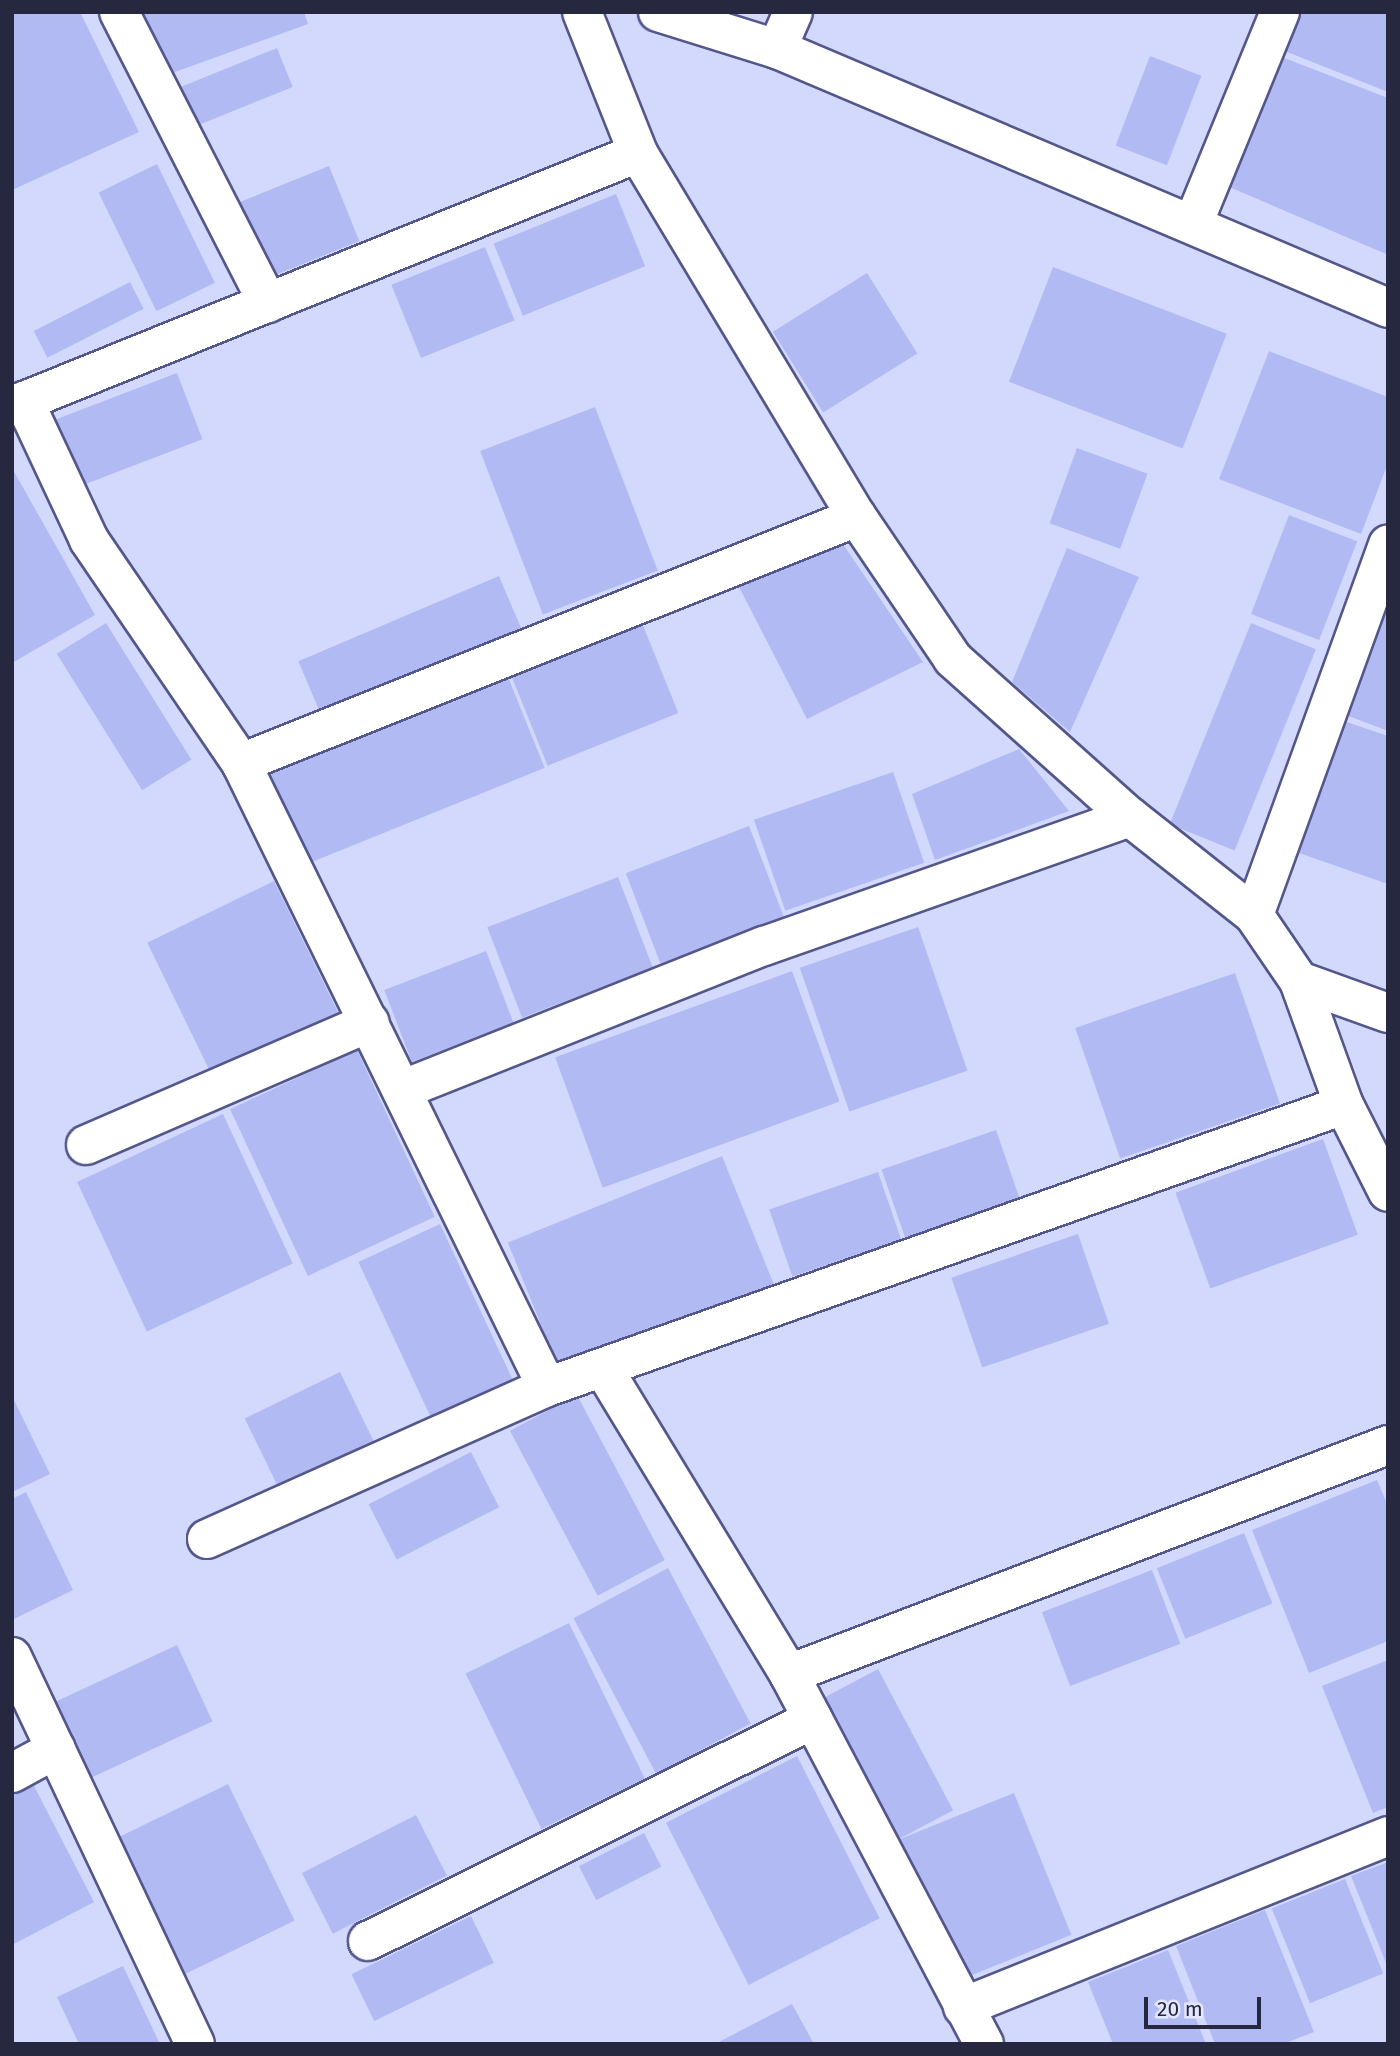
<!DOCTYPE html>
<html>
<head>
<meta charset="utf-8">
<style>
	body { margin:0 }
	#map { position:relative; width:1400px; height:2056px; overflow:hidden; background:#d3d9fc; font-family:"Fira Sans",sans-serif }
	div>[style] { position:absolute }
	.building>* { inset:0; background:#b2baf4; transform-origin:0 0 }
	.roads { filter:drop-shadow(2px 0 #53578a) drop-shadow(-2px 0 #53578a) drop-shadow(0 2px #53578a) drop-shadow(0 -2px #53578a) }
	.minor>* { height:38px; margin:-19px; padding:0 19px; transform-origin:19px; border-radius:19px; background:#fff }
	span { translate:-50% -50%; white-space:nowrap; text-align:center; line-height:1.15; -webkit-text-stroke:6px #e3e7ff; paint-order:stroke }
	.frame { position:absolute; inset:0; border:14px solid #26283f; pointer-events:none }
	.scale { position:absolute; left:1144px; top:1997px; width:117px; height:32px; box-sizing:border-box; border:4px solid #26283f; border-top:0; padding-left:9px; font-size:21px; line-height:24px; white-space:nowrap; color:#26283f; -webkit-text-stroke:5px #e3e7ff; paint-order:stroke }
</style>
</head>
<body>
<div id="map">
	<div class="building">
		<i style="clip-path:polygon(12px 12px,80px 12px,139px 132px,12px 190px)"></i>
		<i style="clip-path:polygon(133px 12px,304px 12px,308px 24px,164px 76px)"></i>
		<i style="clip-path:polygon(1292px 12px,1388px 12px,1388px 92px,1277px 48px)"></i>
		<i style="left:277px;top:48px;width:42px;height:110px;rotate:68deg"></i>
		<i style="clip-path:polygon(1274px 54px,1388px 98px,1386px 254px,1220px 183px)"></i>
		<i style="left:1150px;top:56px;width:55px;height:96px;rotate:21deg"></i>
		<i style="left:157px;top:164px;width:132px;height:65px;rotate:64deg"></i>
		<i style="left:329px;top:166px;width:81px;height:108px;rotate:68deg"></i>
		<i style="left:616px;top:194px;width:78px;height:132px;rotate:68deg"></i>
		<i style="left:485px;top:247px;width:79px;height:101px;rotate:68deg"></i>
		<i style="left:1053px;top:267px;width:186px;height:123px;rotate:21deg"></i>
		<i style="left:867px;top:273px;width:95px;height:111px;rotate:58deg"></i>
		<i style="left:130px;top:282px;width:30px;height:108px;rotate:63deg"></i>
		<i style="clip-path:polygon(1269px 351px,1388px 397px,1388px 463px,1361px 534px,1219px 479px)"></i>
		<i style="left:177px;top:373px;width:71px;height:130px;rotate:69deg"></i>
		<i style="left:595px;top:407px;width:175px;height:123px;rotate:69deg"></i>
		<i style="left:1077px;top:448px;width:75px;height:80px;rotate:20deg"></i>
		<i style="clip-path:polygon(12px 468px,95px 615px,12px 663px)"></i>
		<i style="left:1289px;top:515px;width:73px;height:106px;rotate:21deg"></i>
		<i style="clip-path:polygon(843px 544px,923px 662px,807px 719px,739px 587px)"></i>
		<i style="clip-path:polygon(1067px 548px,1139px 577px,1070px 732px,1012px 682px)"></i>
		<i style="left:499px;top:576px;width:57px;height:218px;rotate:67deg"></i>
		<i style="clip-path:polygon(1387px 604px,1388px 604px,1388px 731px,1346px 715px)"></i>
		<i style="left:106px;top:623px;width:161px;height:58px;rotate:58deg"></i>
		<i style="left:642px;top:623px;width:97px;height:141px;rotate:68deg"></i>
		<i style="left:1251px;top:623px;width:70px;height:217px;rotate:22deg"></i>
		<i style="left:508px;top:677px;width:98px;height:260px;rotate:68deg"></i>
		<i style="clip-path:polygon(1344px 721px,1388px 736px,1388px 884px,1299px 853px)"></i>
		<i style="clip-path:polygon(1019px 749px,1069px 811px,935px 860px,912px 794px)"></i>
		<i style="left:893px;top:772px;width:96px;height:147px;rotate:71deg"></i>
		<i style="left:749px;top:826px;width:97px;height:132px;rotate:69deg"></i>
		<i style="left:618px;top:877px;width:97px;height:140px;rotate:69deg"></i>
		<i style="left:274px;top:881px;width:156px;height:141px;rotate:64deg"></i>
		<i style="left:918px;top:927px;width:152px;height:125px;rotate:71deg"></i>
		<i style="left:486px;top:951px;width:77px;height:109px;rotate:69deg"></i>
		<i style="left:792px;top:971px;width:139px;height:252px;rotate:70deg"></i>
		<i style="left:1235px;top:973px;width:138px;height:169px;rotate:71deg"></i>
		<i style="left:357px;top:1050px;width:184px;height:140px;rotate:65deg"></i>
		<i style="left:223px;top:1114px;width:165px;height:161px;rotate:65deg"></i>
		<i style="left:996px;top:1130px;width:72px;height:121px;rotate:71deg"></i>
		<i style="left:1323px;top:1139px;width:102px;height:157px;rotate:70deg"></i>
		<i style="left:722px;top:1156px;width:139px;height:231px;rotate:68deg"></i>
		<i style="left:878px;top:1172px;width:71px;height:115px;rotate:71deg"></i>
		<i style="left:440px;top:1224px;width:172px;height:90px;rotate:65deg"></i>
		<i style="left:1078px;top:1234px;width:95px;height:134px;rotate:71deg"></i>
		<i style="left:340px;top:1372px;width:81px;height:106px;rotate:64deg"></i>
		<i style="left:577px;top:1395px;width:187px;height:76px;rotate:62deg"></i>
		<i style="clip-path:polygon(12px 1396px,50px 1474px,12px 1492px)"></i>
		<i style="left:471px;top:1452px;width:62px;height:115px;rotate:63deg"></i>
		<i style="clip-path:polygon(1377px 1480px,1388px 1506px,1388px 1641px,1309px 1673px,1252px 1530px)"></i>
		<i style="clip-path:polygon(26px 1492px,73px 1590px,12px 1620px,12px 1499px)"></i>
		<i style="left:1244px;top:1533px;width:76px;height:94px;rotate:68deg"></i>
		<i style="left:668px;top:1568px;width:176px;height:107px;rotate:62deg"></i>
		<i style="left:1152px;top:1570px;width:79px;height:118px;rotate:69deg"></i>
		<i style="left:569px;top:1623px;width:173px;height:115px;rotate:64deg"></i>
		<i style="left:177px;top:1645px;width:84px;height:140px;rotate:65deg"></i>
		<i style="clip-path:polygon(1388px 1660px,1388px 1807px,1373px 1813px,1322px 1686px)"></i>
		<i style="left:878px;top:1669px;width:160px;height:66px;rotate:62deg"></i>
		<i style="left:797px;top:1756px;width:182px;height:147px;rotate:63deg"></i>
		<i style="clip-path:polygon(31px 1780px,94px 1902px,12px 1945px,12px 1790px)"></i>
		<i style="left:228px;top:1784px;width:152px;height:128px;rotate:64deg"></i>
		<i style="left:1014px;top:1793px;width:153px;height:127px;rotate:68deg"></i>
		<i style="left:416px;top:1815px;width:68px;height:128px;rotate:63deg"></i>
		<i style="left:644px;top:1833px;width:38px;height:73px;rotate:63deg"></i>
		<i style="clip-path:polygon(1388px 1862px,1388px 1968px,1351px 1876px)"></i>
		<i style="left:1345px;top:1879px;width:102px;height:79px;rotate:68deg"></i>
		<i style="clip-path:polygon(1265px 1910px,1314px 2032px,1283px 2044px,1215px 2044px,1176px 1946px)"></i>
		<i style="left:471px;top:1916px;width:52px;height:133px;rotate:64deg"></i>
		<i style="clip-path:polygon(1168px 1950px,1206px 2044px,1113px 2044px,1088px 1982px)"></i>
		<i style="clip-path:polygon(123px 1966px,160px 2044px,79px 2044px,57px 1997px)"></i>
		<i style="clip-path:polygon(792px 2004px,814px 2044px,715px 2044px)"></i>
	</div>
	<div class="roads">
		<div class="minor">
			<i style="left:119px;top:12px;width:327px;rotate:62.9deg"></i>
			<i style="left:582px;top:12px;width:152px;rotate:68.3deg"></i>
			<i style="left:638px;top:153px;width:425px;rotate:59deg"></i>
			<i style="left:857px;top:517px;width:171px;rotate:55.9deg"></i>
			<i style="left:953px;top:659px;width:237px;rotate:41.8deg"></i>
			<i style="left:1130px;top:817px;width:158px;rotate:38.3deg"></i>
			<i style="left:1254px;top:915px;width:80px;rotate:55.7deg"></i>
			<i style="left:1299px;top:981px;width:132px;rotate:70.1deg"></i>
			<i style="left:1344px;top:1105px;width:97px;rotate:63.2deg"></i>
			<i style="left:658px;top:12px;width:125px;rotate:17.3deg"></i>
			<i style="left:777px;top:49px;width:664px;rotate:22.97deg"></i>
			<i style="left:777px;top:49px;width:40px;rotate:-66.6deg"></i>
			<i style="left:1193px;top:224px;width:229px;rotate:-67.7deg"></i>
			<i style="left:24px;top:401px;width:153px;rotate:64.9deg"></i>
			<i style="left:89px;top:540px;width:270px;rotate:55.7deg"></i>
			<i style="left:241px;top:763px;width:695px;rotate:63.88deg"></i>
			<i style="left:12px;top:406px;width:675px;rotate:-22.01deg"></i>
			<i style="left:241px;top:763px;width:663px;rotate:-21.77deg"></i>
			<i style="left:1254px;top:915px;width:394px;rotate:-70.1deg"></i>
			<i style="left:1299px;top:981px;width:95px;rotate:19.8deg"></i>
			<i style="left:404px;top:1089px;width:387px;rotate:-21.7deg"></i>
			<i style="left:764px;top:946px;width:388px;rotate:-19.4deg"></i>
			<i style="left:86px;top:1145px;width:309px;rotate:-23.4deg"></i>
			<i style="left:603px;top:1368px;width:358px;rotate:58.7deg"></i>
			<i style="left:789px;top:1674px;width:418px;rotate:62.2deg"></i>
			<i style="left:207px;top:1539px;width:372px;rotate:-24.1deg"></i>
			<i style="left:547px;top:1387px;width:845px;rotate:-19.49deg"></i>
			<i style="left:12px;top:1657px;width:428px;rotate:64.7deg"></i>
			<i style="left:789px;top:1674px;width:641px;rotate:-20.92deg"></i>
			<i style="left:12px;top:1773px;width:50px;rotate:-28.6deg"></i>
			<i style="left:368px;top:1941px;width:497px;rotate:-26.5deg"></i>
			<i style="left:963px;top:2007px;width:458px;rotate:-21.9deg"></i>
		</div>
	</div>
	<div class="frame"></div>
	<div class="scale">20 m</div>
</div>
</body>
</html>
